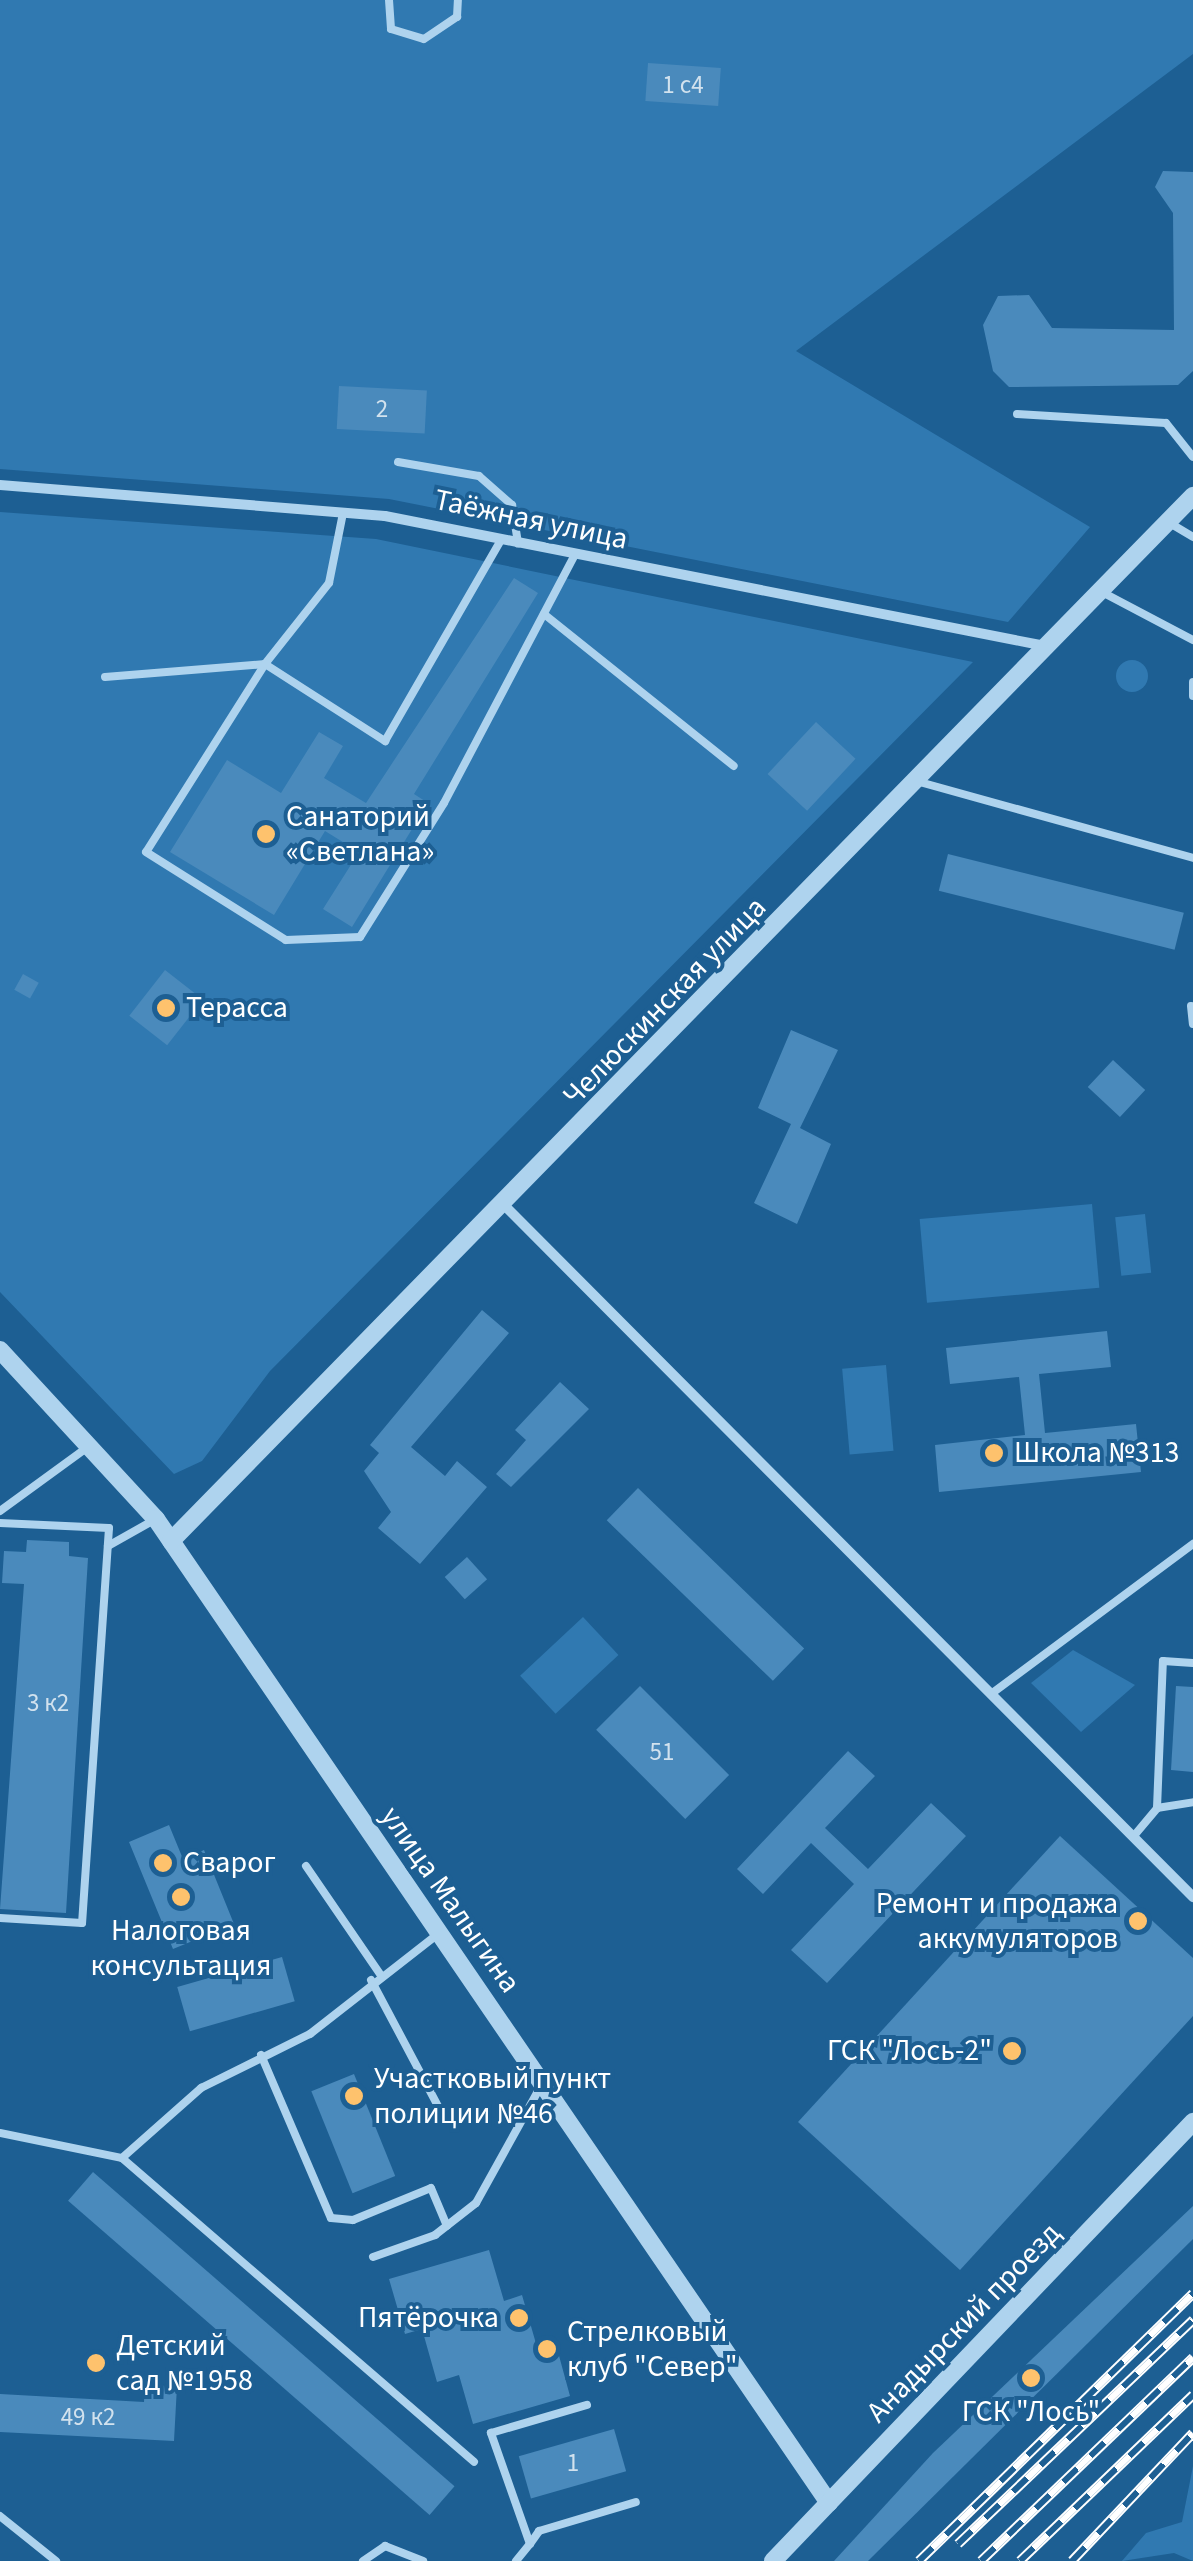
<!DOCTYPE html>
<html>
<head>
<meta charset="utf-8">
<style>
	body { margin:0 }
	#map { position:relative; width:1193px; height:2561px; overflow:hidden; background:#1d5f93; font-family:"Source Sans 3",sans-serif }
	div>[style] { position:absolute }
	.green>* { inset:0; background:#3079b1; transform-origin:0 0 }
	.round { border-radius:50% }
	.building>* { inset:0; background:#4a8abc; transform-origin:0 0 }
	.service>* { height:8px; margin:-4px; padding:0 4px; transform-origin:4px; border-radius:4px; background:#aed3ee }
	.minor>* { height:10px; margin:-5px; padding:0 5px; transform-origin:5px; border-radius:5px; background:#aed3ee }
	.tertiary>* { height:18px; margin:-9px; padding:0 9px; transform-origin:9px; border-radius:9px; background:#aed3ee }
	.rail>* { height:10px; margin-top:-5px; transform-origin:0; background:repeating-linear-gradient(90deg,#1d5f93 0 19px,#fff 0 38px); box-sizing:border-box; border-block:2px solid #fff }
	.dots>* { width:28px; height:28px; translate:-50% -50%; box-sizing:border-box; border:5px solid #1d5f93; border-radius:50% }
	span { translate:-50% -50%; white-space:nowrap; text-align:center; line-height:1.15; -webkit-text-stroke:8px #1d5f93; paint-order:stroke }
	.number-label { font-size:25px; color:#d2e2ee }
	.number-label span { -webkit-text-stroke-width:0 }
	.street-label { font-size:30px; color:#fff }
	.poi-label { font-size:30px; color:#fff }
	.left { translate:0 -50%; text-align:left }
	.right { translate:-100% -50%; text-align:right }
</style>
</head>
<body>
<div id="map">
	<div class="green">
		<i style="clip-path:polygon(0 0,1193px 0,1193px 54px,796px 351px,1090px 527px,1008px 622px,389px 499px,0 469px)"></i>
		<i style="clip-path:polygon(0 512px,376px 539px,973px 662px,270px 1371px,202px 1461px,174px 1474px,0 1292px)"></i>
		<i class="round" style="left:1116px;top:660px;width:32px;height:32px"></i>
		<i style="left:1092px;top:1204px;width:84px;height:173px;rotate:85deg"></i>
		<i style="left:1145px;top:1214px;width:59px;height:30px;rotate:84deg"></i>
		<i style="left:886px;top:1365px;width:86px;height:44px;rotate:85deg"></i>
		<i style="left:583px;top:1617px;width:52px;height:86px;rotate:47deg"></i>
		<i style="clip-path:polygon(1073px 1650px,1135px 1685px,1081px 1732px,1031px 1683px)"></i>
		<i style="clip-path:polygon(1193px 2466px,1193px 2561px,1174px 2553px,1122px 2561px,1146px 2533px,1182px 2522px)"></i>
	</div>
	<div class="building">
		<i style="left:648px;top:63px;width:73px;height:38px;rotate:4deg"></i>
		<i style="clip-path:polygon(1163px 171px,1193px 172px,1193px 371px,1178px 385px,1009px 387px,993px 371px,983px 325px,998px 296px,1029px 295px,1052px 328px,1174px 330px,1173px 213px,1155px 187px)"></i>
		<i style="left:339px;top:386px;width:88px;height:43px;rotate:3deg"></i>
		<i style="clip-path:polygon(514px 578px,538px 593px,414px 794px,428px 803px,352px 927px,323px 909px,359px 852px,325px 831px,274px 915px,170px 852px,227px 760px,281px 793px,319px 732px,343px 746px,324px 778px,366px 803px)"></i>
		<i style="left:816px;top:722px;width:54px;height:71px;rotate:43deg"></i>
		<i style="left:948px;top:854px;width:243px;height:38px;rotate:14deg"></i>
		<i style="left:165px;top:970px;width:48px;height:58px;rotate:38deg"></i>
		<i style="left:23px;top:974px;width:18px;height:18px;rotate:29deg"></i>
		<i style="clip-path:polygon(791px 1030px,838px 1050px,800px 1128px,831px 1144px,797px 1224px,754px 1203px,791px 1124px,758px 1108px)"></i>
		<i style="left:1113px;top:1060px;width:44px;height:37px;rotate:43deg"></i>
		<i style="clip-path:polygon(482px 1310px,509px 1333px,411px 1447px,445px 1476px,457px 1461px,487px 1487px,420px 1564px,378px 1528px,391px 1512px,364px 1471px,379px 1453px,370px 1445px)"></i>
		<i style="clip-path:polygon(1107px 1331px,1111px 1367px,1039px 1374px,1045px 1433px,1136px 1424px,1141px 1472px,939px 1492px,935px 1445px,1025px 1435px,1019px 1377px,950px 1384px,946px 1348px)"></i>
		<i style="clip-path:polygon(560px 1382px,589px 1409px,511px 1487px,496px 1474px,526px 1440px,515px 1430px)"></i>
		<i style="left:638px;top:1488px;width:231px;height:45px;rotate:44deg"></i>
		<i style="clip-path:polygon(27px 1540px,69px 1542px,69px 1556px,88px 1558px,66px 1913px,0 1909px,24px 1584px,2px 1583px,4px 1551px,26px 1552px)"></i>
		<i style="left:467px;top:1557px;width:30px;height:30px;rotate:48deg"></i>
		<i style="left:640px;top:1686px;width:126px;height:62px;rotate:45deg"></i>
		<i style="clip-path:polygon(1176px 1686px,1193px 1687px,1193px 1772px,1171px 1770px)"></i>
		<i style="clip-path:polygon(848px 1751px,875px 1776px,825px 1828px,868px 1869px,931px 1803px,966px 1836px,827px 1983px,791px 1950px,854px 1884px,811px 1843px,763px 1894px,737px 1869px)"></i>
		<i style="clip-path:polygon(169px 1825px,183px 1859px,204px 1850px,234px 1924px,173px 1949px,129px 1842px)"></i>
		<i style="clip-path:polygon(1060px 1836px,1193px 1958px,1193px 2016px,960px 2270px,798px 2122px)"></i>
		<i style="left:282px;top:1957px;width:46px;height:109px;rotate:74deg"></i>
		<i style="left:354px;top:2074px;width:110px;height:46px;rotate:68deg"></i>
		<i style="left:93px;top:2172px;width:479px;height:38px;rotate:41deg"></i>
		<i style="clip-path:polygon(1193px 2206px,1193px 2239px,868px 2561px,834px 2561px,933px 2453px)"></i>
		<i style="clip-path:polygon(489px 2250px,504px 2301px,522px 2295px,537px 2347px,555px 2341px,570px 2396px,473px 2424px,459px 2375px,437px 2382px,422px 2329px,405px 2334px,389px 2279px)"></i>
		<i style="clip-path:polygon(145px 2385px,177px 2386px,174px 2441px,0 2432px,0 2394px,144px 2402px)"></i>
		<i style="left:614px;top:2429px;width:44px;height:99px;rotate:74deg"></i>
	</div>
	<div class="service">
		<i style="left:389px;top:0;width:29px;rotate:86deg"></i>
		<i style="left:391px;top:29px;width:34px;rotate:17deg"></i>
		<i style="left:424px;top:39px;width:40px;rotate:-34deg"></i>
		<i style="left:457px;top:17px;width:17px;rotate:-87deg"></i>
		<i style="left:1017px;top:414px;width:149px;rotate:3.5deg"></i>
		<i style="left:1166px;top:423px;width:43px;rotate:51.5deg"></i>
		<i style="left:398px;top:462px;width:82px;rotate:9.8deg"></i>
		<i style="left:479px;top:476px;width:44px;rotate:41.3deg"></i>
		<i style="left:512px;top:505px;width:39px;rotate:81deg"></i>
		<i style="left:343px;top:513px;width:71px;rotate:101.3deg"></i>
		<i style="left:329px;top:583px;width:103px;rotate:128.3deg"></i>
		<i style="left:265px;top:664px;width:222px;rotate:122.3deg"></i>
		<i style="left:146px;top:852px;width:165px;rotate:32.2deg"></i>
		<i style="left:286px;top:940px;width:74px;rotate:-2.3deg"></i>
		<i style="left:360px;top:937px;width:158px;rotate:-57.9deg"></i>
		<i style="left:444px;top:803px;width:279px;rotate:-62.2deg"></i>
		<i style="left:1168px;top:522px;width:29px;rotate:31deg"></i>
		<i style="left:1100px;top:591px;width:105px;rotate:27.8deg"></i>
		<i style="left:544px;top:614px;width:243px;rotate:38.7deg"></i>
		<i style="left:105px;top:677px;width:161px;rotate:-4.6deg"></i>
		<i style="left:265px;top:664px;width:143px;rotate:32.7deg"></i>
		<i style="left:385px;top:741px;width:232px;rotate:-60deg"></i>
		<i style="left:1193px;top:682px;width:14px;rotate:90deg"></i>
		<i style="left:916px;top:781px;width:288px;rotate:15.5deg"></i>
		<i style="left:1191px;top:1006px;width:18px;rotate:84deg"></i>
		<i style="left:0;top:1511px;width:110px;rotate:-36.1deg"></i>
		<i style="left:0;top:1523px;width:109px;rotate:2.6deg"></i>
		<i style="left:109px;top:1528px;width:396px;rotate:93.9deg"></i>
		<i style="left:82px;top:1923px;width:82px;rotate:-176.5deg"></i>
		<i style="left:108px;top:1546px;width:55px;rotate:-29.4deg"></i>
		<i style="left:991px;top:1694px;width:252px;rotate:-36.6deg"></i>
		<i style="left:1157px;top:1808px;width:36px;rotate:-9deg"></i>
		<i style="left:1133px;top:1837px;width:38px;rotate:-50deg"></i>
		<i style="left:1157px;top:1808px;width:147px;rotate:-87.7deg"></i>
		<i style="left:1163px;top:1661px;width:30px;rotate:4deg"></i>
		<i style="left:306px;top:1866px;width:131px;rotate:55.6deg"></i>
		<i style="left:371px;top:1980px;width:143px;rotate:62deg"></i>
		<i style="left:261px;top:2055px;width:177px;rotate:66.8deg"></i>
		<i style="left:331px;top:2218px;width:22px;rotate:5deg"></i>
		<i style="left:353px;top:2220px;width:84px;rotate:-22.3deg"></i>
		<i style="left:431px;top:2188px;width:41px;rotate:67.2deg"></i>
		<i style="left:0;top:2133px;width:125px;rotate:11.6deg"></i>
		<i style="left:122px;top:2158px;width:465px;rotate:40.8deg"></i>
		<i style="left:122px;top:2158px;width:106px;rotate:-41.5deg"></i>
		<i style="left:201px;top:2088px;width:122px;rotate:-26.4deg"></i>
		<i style="left:310px;top:2034px;width:162px;rotate:-38deg"></i>
		<i style="left:373px;top:2257px;width:66px;rotate:-19.5deg"></i>
		<i style="left:435px;top:2235px;width:52px;rotate:-38deg"></i>
		<i style="left:476px;top:2203px;width:136px;rotate:-61deg"></i>
		<i style="left:0;top:2516px;width:72px;rotate:38.8deg"></i>
		<i style="left:530px;top:2544px;width:16px;rotate:-55deg"></i>
		<i style="left:539px;top:2531px;width:101px;rotate:-16.6deg"></i>
		<i style="left:363px;top:2561px;width:27px;rotate:-34deg"></i>
		<i style="left:385px;top:2546px;width:41px;rotate:21.5deg"></i>
		<i style="left:516px;top:2561px;width:22px;rotate:-51deg"></i>
		<i style="left:530px;top:2544px;width:118px;rotate:-109.4deg"></i>
		<i style="left:491px;top:2433px;width:100px;rotate:-16.3deg"></i>
	</div>
	<div class="minor">
		<i style="left:0;top:485px;width:386px;rotate:4.6deg"></i>
		<i style="left:385px;top:516px;width:673px;rotate:11.14deg"></i>
		<i style="left:506px;top:1207px;width:974px;rotate:45.12deg"></i>
	</div>
	<div class="tertiary">
		<i style="left:0;top:1350px;width:230px;rotate:47.3deg"></i>
		<i style="left:156px;top:1519px;width:1192px;rotate:55.63deg"></i>
		<i style="left:171px;top:1541px;width:1462px;rotate:-45.64deg"></i>
		<i style="left:773px;top:2561px;width:608px;rotate:-46.27deg"></i>
	</div>
	<div class="rail">
		<i style="left:958px;top:2544px;width:325px;rotate:-43.6deg"></i>
		<i style="left:919px;top:2561px;width:383px;rotate:-44.3deg"></i>
		<i style="left:981px;top:2561px;width:294px;rotate:-43.8deg"></i>
		<i style="left:1020px;top:2561px;width:240px;rotate:-43.8deg"></i>
		<i style="left:1072px;top:2561px;width:176px;rotate:-46.6deg"></i>
	</div>
	<div class="dots">
		<i style="left:266px;top:834px;background:#fec26d"></i>
		<i style="left:166px;top:1008px;background:#fec26d"></i>
		<i style="left:994px;top:1453px;background:#fec26d"></i>
		<i style="left:163px;top:1863px;background:#fec26d"></i>
		<i style="left:181px;top:1897px;background:#fec26d"></i>
		<i style="left:1138px;top:1921px;background:#fec26d"></i>
		<i style="left:1012px;top:2051px;background:#fec26d"></i>
		<i style="left:354px;top:2096px;background:#fec26d"></i>
		<i style="left:519px;top:2318px;background:#fec26d"></i>
		<i style="left:547px;top:2349px;background:#fec26d"></i>
		<i style="left:96px;top:2363px;background:#fec26d"></i>
		<i style="left:1031px;top:2378px;background:#fec26d"></i>
	</div>
	<div class="number-label">
		<span style="left:683px;top:85px">1 с4</span>
		<span style="left:382px;top:409px">2</span>
		<span style="left:48px;top:1703px">3 к2</span>
		<span style="left:662px;top:1752px">51</span>
		<span style="left:88px;top:2417px">49 к2</span>
		<span style="left:573px;top:2463px">1</span>
	</div>
	<div class="street-label">
		<span style="left:531px;top:520px;rotate:12deg">Таёжная улица</span>
		<span style="left:665px;top:1002px;rotate:-46deg">Челюскинская улица</span>
		<span style="left:450px;top:1900px;rotate:55deg">улица Малыгина</span>
		<span style="left:964px;top:2323px;rotate:-46deg">Анадырский проезд</span>
	</div>
	<div class="poi-label">
		<span class="left" style="left:286px;top:834px">Санаторий<br>«Светлана»</span>
		<span class="left" style="left:186px;top:1008px">Терасса</span>
		<span class="left" style="left:1014px;top:1453px">Школа №313</span>
		<span class="left" style="left:183px;top:1863px">Сварог</span>
		<span class="right" style="left:1118px;top:1921px">Ремонт и продажа<br>аккумуляторов</span>
		<span style="left:181px;top:1948px">Налоговая<br>консультация</span>
		<span class="right" style="left:992px;top:2051px">ГСК "Лось-2"</span>
		<span class="left" style="left:374px;top:2096px">Участковый пункт<br>полиции №46</span>
		<span class="right" style="left:499px;top:2318px">Пятёрочка</span>
		<span class="left" style="left:567px;top:2349px">Стрелковый<br>клуб "Север"</span>
		<span class="left" style="left:116px;top:2363px">Детский<br>сад №1958</span>
		<span style="left:1031px;top:2412px">ГСК "Лось"</span>
	</div>
</div>
</body>
</html>
